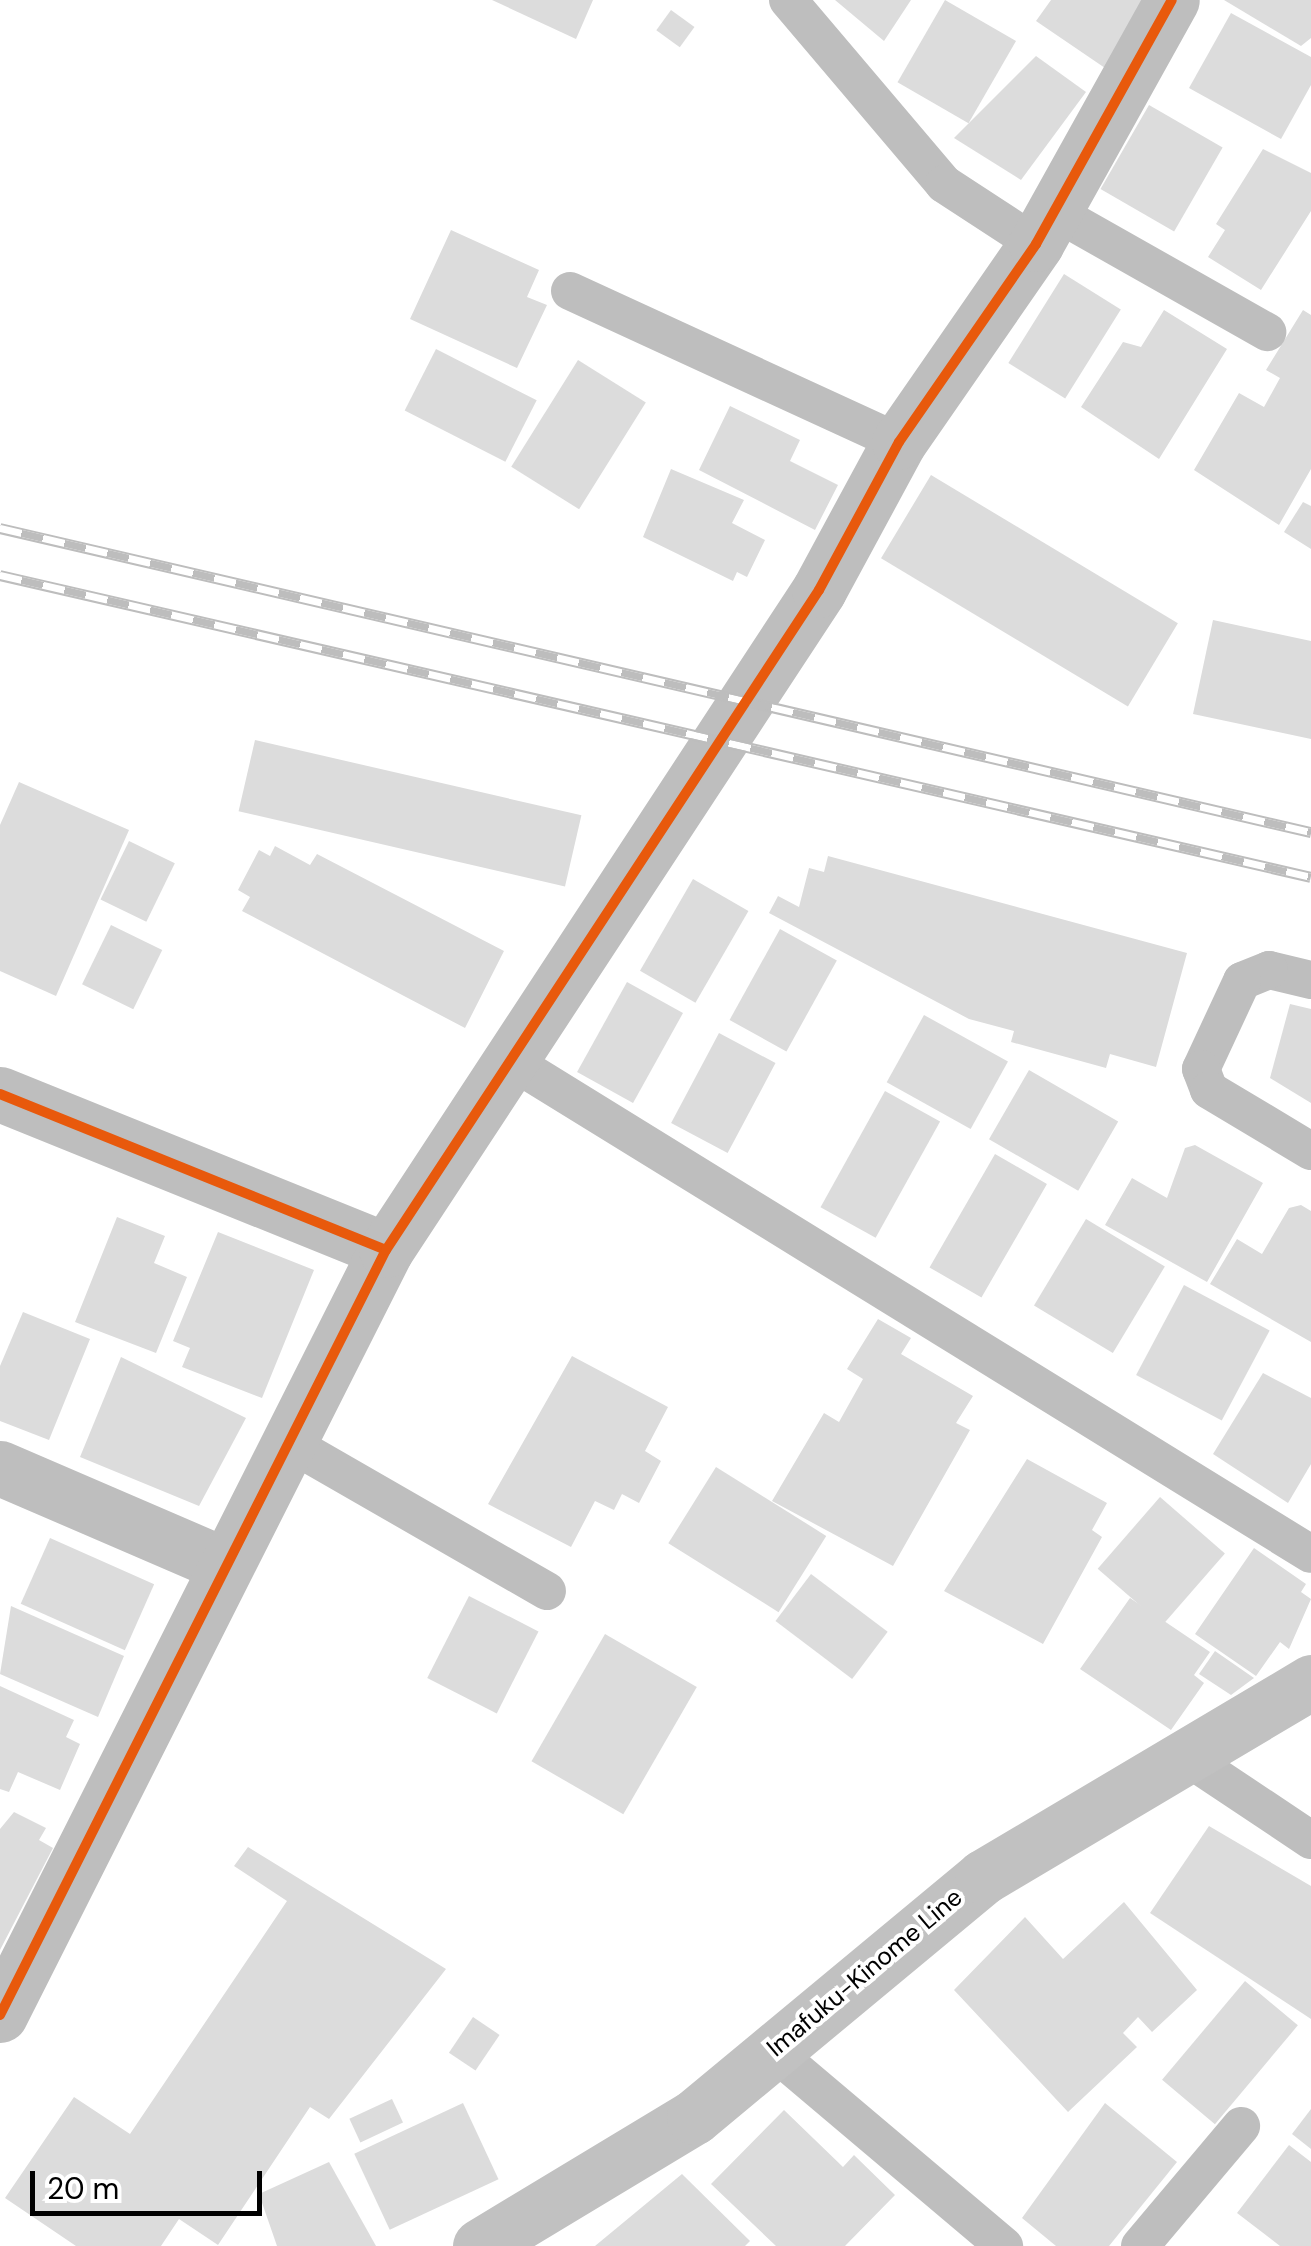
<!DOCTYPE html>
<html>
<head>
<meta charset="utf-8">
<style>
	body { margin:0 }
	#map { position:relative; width:1311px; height:2246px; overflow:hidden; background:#fff; font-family:"DM Sans",sans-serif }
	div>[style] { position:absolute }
	.building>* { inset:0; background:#dcdcdc; transform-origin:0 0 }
	.lane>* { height:38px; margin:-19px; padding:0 19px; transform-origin:19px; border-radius:19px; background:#bebebe }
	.street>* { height:55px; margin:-27.5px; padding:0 27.5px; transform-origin:27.5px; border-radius:27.5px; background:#bebebe }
	.secondary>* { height:55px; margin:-27.5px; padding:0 27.5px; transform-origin:27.5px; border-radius:27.5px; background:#c1c1c1 }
	.rail>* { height:11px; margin-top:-5.5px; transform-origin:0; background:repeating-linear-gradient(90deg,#fff 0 22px,#bdbdbd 0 44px); box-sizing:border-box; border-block:2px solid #bdbdbd }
	.cycleway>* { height:10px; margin:-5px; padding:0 5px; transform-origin:5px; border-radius:5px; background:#e8590c }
	span { translate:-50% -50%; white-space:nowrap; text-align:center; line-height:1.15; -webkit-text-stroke:8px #fff; paint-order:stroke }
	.street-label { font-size:25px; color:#000 }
	.scale { position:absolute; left:30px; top:2171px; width:232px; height:45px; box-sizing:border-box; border:5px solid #000; border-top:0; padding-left:12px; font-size:30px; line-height:35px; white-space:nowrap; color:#000; -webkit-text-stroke:8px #fff; paint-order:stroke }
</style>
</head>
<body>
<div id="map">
	<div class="building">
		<i style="clip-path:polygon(492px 0,593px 0,576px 39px)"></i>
		<i style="clip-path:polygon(835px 0,911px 0,884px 41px)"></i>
		<i style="left:945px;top:0;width:82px;height:95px;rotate:30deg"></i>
		<i style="clip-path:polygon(1051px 0,1145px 0,1105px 68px,1036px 21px)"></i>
		<i style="clip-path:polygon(1224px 0,1311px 0,1311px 38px,1301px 46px)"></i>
		<i style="left:671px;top:10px;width:29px;height:25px;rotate:36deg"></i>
		<i style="clip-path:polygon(1231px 13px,1311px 57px,1311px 85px,1281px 139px,1189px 88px)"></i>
		<i style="clip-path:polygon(1036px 56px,1086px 92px,1021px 180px,954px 138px)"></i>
		<i style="left:1149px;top:105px;width:85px;height:97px;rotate:30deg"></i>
		<i style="clip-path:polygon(1263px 149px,1311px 173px,1311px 211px,1261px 290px,1208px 257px,1225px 230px,1216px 224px)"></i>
		<i style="clip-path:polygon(451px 230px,539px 270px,527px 297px,547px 305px,517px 368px,410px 319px)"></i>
		<i style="left:1064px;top:274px;width:67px;height:105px;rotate:32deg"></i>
		<i style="clip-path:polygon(1164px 310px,1227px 349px,1159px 459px,1081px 407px,1123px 342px,1141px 347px)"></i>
		<i style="clip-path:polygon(1303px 310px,1311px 315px,1311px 469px,1279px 525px,1194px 470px,1239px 393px,1264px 407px,1280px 378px,1266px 370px)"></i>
		<i style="left:436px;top:349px;width:113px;height:69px;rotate:27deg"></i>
		<i style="left:578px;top:360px;width:80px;height:126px;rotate:32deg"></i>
		<i style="clip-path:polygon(730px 406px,800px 440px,790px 461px,838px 485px,815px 530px,699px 470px)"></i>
		<i style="clip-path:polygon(671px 469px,744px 500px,732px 523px,765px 540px,747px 577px,737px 572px,733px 581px,643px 537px)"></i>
		<i style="left:931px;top:475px;width:288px;height:97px;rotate:31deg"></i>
		<i style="clip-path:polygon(1303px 502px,1311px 506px,1311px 549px,1284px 532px)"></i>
		<i style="clip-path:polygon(1213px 620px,1311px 641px,1311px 739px,1193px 714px)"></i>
		<i style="left:255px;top:740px;width:335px;height:73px;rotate:13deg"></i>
		<i style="clip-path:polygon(19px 782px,129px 830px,56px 996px,0 971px,0 825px)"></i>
		<i style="left:129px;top:841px;width:51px;height:65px;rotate:26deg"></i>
		<i style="clip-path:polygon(275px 846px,310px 865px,317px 854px,504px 951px,465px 1028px,242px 911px,250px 897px,238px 890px,259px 850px,270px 856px)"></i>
		<i style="clip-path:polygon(828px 856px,1187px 953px,1156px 1067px,1110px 1054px,1106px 1068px,1011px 1042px,1014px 1031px,969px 1019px,769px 913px,778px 896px,799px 907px,809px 868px,824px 872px)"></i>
		<i style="left:693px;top:879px;width:64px;height:106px;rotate:30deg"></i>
		<i style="left:111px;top:925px;width:57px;height:66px;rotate:26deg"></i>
		<i style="left:780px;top:929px;width:65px;height:104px;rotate:29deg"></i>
		<i style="left:627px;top:982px;width:64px;height:103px;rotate:29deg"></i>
		<i style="clip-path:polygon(1290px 1004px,1311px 1009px,1311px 1103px,1270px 1078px)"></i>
		<i style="left:924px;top:1015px;width:96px;height:77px;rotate:29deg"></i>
		<i style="left:719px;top:1033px;width:64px;height:102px;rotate:28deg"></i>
		<i style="left:1029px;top:1070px;width:103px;height:80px;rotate:30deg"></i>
		<i style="left:885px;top:1091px;width:63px;height:133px;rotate:29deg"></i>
		<i style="clip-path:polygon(1195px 1145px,1263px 1183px,1207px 1282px,1105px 1225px,1132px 1178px,1167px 1198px,1185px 1148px)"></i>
		<i style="left:995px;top:1154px;width:60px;height:131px;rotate:30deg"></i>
		<i style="clip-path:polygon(1301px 1205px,1311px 1211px,1311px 1342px,1210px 1284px,1237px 1239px,1262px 1254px,1289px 1208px)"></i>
		<i style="clip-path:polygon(117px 1217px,165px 1236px,154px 1263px,187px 1277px,156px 1353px,75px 1322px)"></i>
		<i style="left:1086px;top:1219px;width:92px;height:101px;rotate:31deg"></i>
		<i style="clip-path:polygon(218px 1232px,314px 1270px,262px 1398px,182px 1367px,190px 1348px,173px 1341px)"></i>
		<i style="left:1184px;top:1285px;width:97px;height:102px;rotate:28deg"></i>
		<i style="clip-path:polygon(23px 1312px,90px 1339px,49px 1440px,0 1421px,0 1366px)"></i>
		<i style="clip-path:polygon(878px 1319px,911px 1338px,901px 1354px,973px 1396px,956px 1423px,970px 1430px,893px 1566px,772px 1501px,824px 1413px,839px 1422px,863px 1379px,847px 1369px)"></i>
		<i style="clip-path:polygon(572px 1356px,668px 1407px,645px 1451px,661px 1461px,639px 1503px,622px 1494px,614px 1510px,595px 1501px,571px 1547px,488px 1504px)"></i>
		<i style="clip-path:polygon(121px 1357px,246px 1418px,199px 1506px,80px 1457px)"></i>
		<i style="clip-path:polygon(1263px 1373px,1311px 1398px,1311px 1464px,1288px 1503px,1213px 1454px)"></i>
		<i style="clip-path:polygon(1027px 1459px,1107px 1503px,1092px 1530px,1102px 1537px,1043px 1644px,944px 1591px)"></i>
		<i style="left:716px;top:1467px;width:130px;height:90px;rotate:32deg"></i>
		<i style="left:1160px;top:1497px;width:86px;height:95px;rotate:41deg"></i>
		<i style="left:50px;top:1538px;width:114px;height:72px;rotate:24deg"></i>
		<i style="clip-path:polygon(1254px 1548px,1306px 1584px,1301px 1592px,1311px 1599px,1289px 1649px,1280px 1642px,1256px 1676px,1195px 1634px)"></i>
		<i style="left:811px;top:1574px;width:96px;height:59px;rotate:37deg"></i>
		<i style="left:469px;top:1596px;width:78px;height:92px;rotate:27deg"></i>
		<i style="clip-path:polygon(1130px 1598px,1210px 1652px,1194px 1675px,1204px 1683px,1171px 1730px,1080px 1669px)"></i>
		<i style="clip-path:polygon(11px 1606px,124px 1656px,98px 1717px,0 1674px)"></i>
		<i style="left:605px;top:1634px;width:106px;height:147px;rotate:30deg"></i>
		<i style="clip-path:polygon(1215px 1651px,1254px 1678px,1231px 1695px,1199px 1674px)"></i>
		<i style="clip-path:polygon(0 1686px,74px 1720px,66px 1737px,80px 1744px,60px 1790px,18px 1772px,9px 1792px,0 1789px)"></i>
		<i style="clip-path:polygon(14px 1812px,46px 1828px,39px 1840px,53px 1848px,0 1950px,0 1829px)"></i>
		<i style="clip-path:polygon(1209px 1826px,1311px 1886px,1311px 2019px,1150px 1913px)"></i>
		<i style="clip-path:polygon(248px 1847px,446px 1969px,329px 2119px,310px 2107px,218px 2245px,179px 2219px,161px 2246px,76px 2246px,5px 2198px,74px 2097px,130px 2134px,287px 1901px,234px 1866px)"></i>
		<i style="clip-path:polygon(1124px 1902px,1197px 1990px,1152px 2032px,1138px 2017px,1123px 2033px,1137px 2047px,1068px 2112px,954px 1990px,1025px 1917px,1063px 1959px)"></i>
		<i style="left:1245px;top:1981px;width:69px;height:129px;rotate:40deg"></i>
		<i style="left:473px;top:2017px;width:32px;height:43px;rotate:34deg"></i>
		<i style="left:392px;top:2099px;width:26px;height:47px;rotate:65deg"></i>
		<i style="left:463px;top:2103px;width:84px;height:120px;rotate:65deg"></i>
		<i style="clip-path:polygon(1105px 2103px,1177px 2162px,1109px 2246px,1056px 2246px,1022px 2218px)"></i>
		<i style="clip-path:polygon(1311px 2109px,1311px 2149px,1292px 2134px)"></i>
		<i style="clip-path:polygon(784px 2110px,843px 2167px,854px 2155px,895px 2195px,845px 2246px,776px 2246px,711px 2184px)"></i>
		<i style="clip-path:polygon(1289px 2145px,1311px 2162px,1311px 2246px,1280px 2246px,1237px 2213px)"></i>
		<i style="clip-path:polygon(329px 2162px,376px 2246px,277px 2246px,259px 2194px)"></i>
		<i style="clip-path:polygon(682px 2174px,750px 2241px,745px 2246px,595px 2246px)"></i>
	</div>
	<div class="lane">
		<i style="left:788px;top:0;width:241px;rotate:49.7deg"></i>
		<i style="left:944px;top:184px;width:110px;rotate:33.1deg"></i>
		<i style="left:1055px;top:212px;width:244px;rotate:29.5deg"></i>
		<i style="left:570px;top:291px;width:362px;rotate:24.7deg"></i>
		<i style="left:1311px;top:980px;width:43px;rotate:-166.6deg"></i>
		<i style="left:1269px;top:970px;width:29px;rotate:158deg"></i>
		<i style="left:1242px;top:981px;width:97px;rotate:115deg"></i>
		<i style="left:1201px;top:1069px;width:22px;rotate:69deg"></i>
		<i style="left:1209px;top:1090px;width:119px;rotate:30.9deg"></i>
		<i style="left:513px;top:1062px;width:937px;rotate:31.66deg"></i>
		<i style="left:286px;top:1441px;width:301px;rotate:29.9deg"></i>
		<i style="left:1188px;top:1758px;width:148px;rotate:33.7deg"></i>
		<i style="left:772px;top:2050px;width:304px;rotate:40.2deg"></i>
		<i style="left:1140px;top:2246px;width:157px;rotate:-49.9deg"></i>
	</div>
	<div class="street">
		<i style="left:0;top:1094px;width:416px;rotate:22deg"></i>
		<i style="left:0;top:1468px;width:245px;rotate:23.3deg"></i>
		<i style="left:0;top:2015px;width:857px;rotate:-63.23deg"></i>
		<i style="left:386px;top:1250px;width:789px;rotate:-56.73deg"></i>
		<i style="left:819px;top:590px;width:168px;rotate:-61.6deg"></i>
		<i style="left:899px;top:442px;width:241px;rotate:-55.3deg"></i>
		<i style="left:1036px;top:244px;width:279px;rotate:-60.9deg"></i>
	</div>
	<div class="secondary">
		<i style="left:480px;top:2246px;width:250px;rotate:-31.1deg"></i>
		<i style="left:694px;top:2117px;width:376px;rotate:-39.7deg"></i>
		<i style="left:983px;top:1877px;width:382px;rotate:-30.7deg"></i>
	</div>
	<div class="rail">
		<i style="left:0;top:528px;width:1346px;rotate:13.06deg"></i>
		<i style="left:0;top:575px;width:1345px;rotate:12.97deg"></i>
	</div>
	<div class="cycleway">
		<i style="left:0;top:1094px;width:416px;rotate:22deg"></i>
		<i style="left:0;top:2015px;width:857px;rotate:-63.23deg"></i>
		<i style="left:386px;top:1250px;width:789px;rotate:-56.73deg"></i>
		<i style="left:819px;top:590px;width:168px;rotate:-61.6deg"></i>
		<i style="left:899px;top:442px;width:241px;rotate:-55.3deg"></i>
		<i style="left:1036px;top:244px;width:279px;rotate:-60.9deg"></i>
	</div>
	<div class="street-label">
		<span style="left:865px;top:1973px;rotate:-40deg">Imafuku-Kinome Line</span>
	</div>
	<div class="scale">20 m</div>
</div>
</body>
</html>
